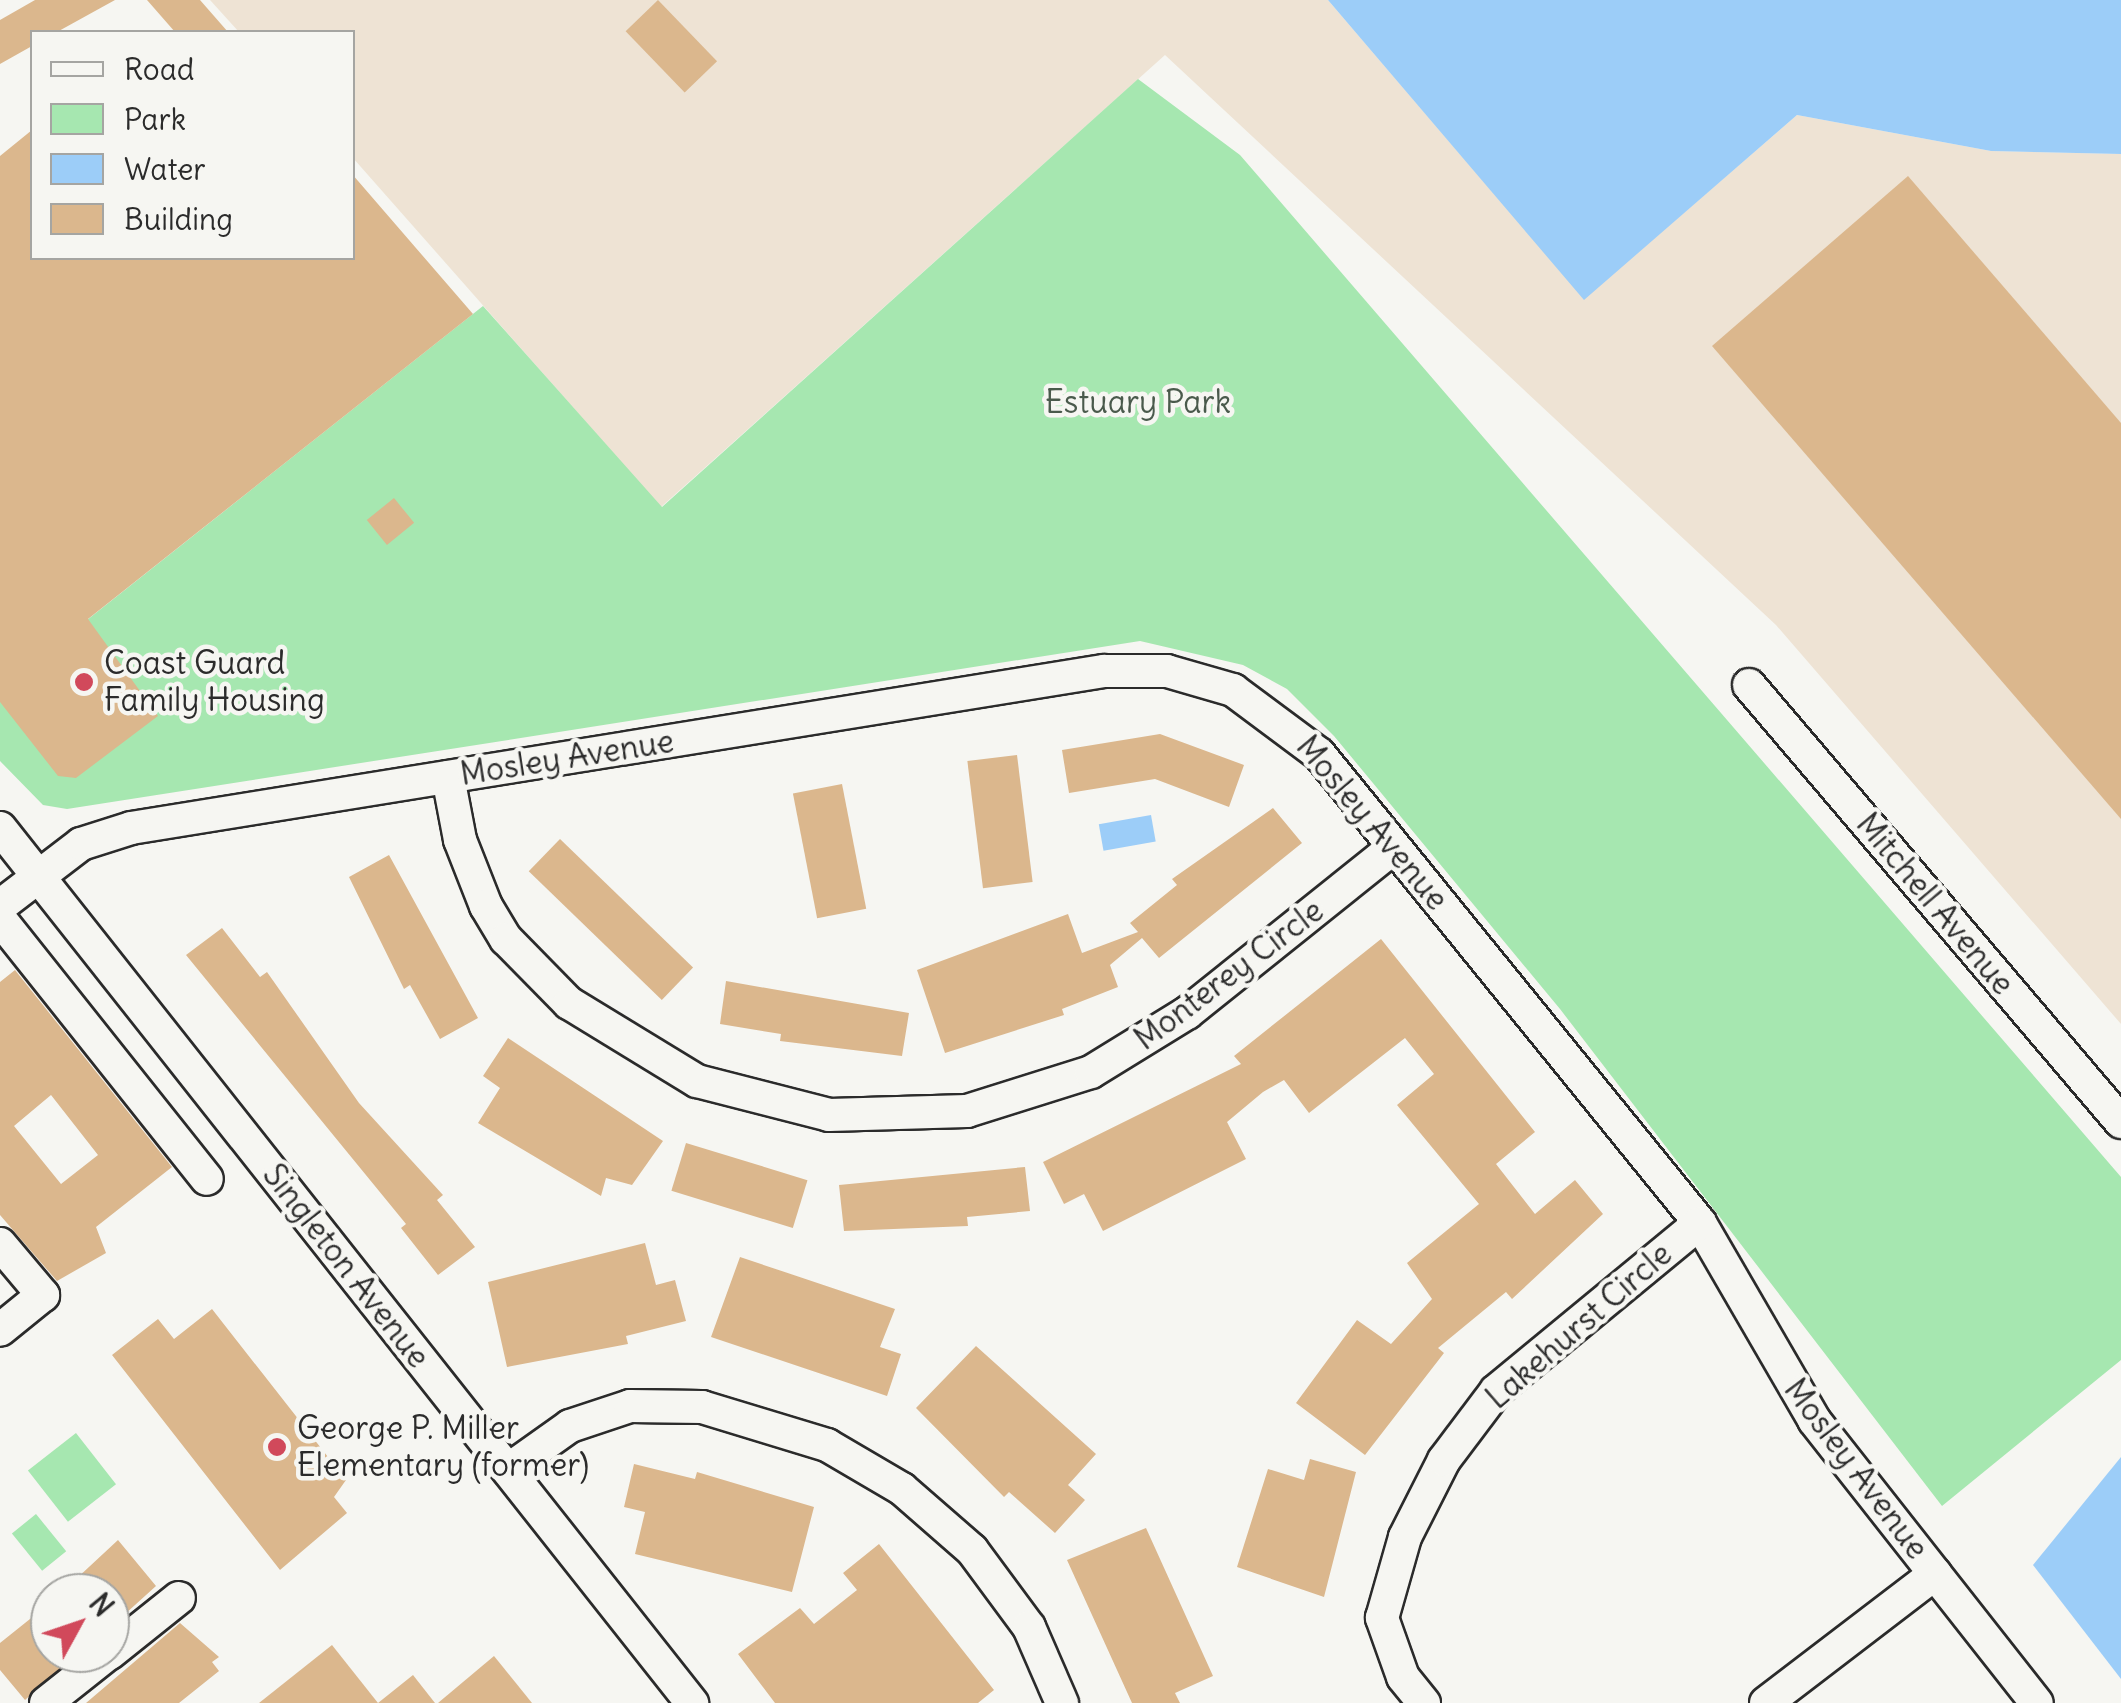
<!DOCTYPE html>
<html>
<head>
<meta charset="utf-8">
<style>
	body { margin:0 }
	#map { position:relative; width:2121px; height:1703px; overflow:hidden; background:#f6f6f2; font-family:Delius,sans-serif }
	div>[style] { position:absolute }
	.built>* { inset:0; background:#eee3d4 }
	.green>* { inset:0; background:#a6e7b0; transform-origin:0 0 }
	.water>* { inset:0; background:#9ccdf8; transform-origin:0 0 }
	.building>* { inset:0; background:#dbb78d; transform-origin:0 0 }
	.roads { filter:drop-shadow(2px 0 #2b2b2b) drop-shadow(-2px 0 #2b2b2b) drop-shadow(0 2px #2b2b2b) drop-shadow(0 -2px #2b2b2b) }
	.minor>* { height:32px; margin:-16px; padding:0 16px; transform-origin:16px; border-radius:16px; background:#f6f6f2 }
	.dots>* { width:28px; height:28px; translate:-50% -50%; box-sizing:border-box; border:5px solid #f6f6f2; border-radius:50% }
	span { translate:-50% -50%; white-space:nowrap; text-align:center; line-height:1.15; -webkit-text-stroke:9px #f6f6f2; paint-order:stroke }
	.park-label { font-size:32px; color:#4a5a4c }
	.poi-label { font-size:32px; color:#2b2b2b }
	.left { translate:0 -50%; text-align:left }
	.street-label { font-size:32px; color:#2b2b2b }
	.legend { position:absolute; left:30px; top:30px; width:325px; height:230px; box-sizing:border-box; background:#f6f6f2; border:2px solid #a5a5a2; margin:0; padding:12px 18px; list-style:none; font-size:30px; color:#2b2b2b }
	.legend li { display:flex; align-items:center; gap:20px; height:50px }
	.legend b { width:50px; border:2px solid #a5a5a2 }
	.north { position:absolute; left:30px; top:1573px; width:100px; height:100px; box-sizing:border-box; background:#f6f6f2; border:2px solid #a5a5a2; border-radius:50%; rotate:50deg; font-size:28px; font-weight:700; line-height:40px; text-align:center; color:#2b2b2b }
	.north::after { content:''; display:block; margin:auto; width:35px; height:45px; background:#d1495b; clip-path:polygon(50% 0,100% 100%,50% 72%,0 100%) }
</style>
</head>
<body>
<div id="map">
	<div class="built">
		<i style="clip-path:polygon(210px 0,1328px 0,1584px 299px,1797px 115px,1991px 151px,2121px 154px,2121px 1024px,1776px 625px,1165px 55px,661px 507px,353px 158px,352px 32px,239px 32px)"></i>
	</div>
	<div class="green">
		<i style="clip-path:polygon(1138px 79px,1240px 155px,2121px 1177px,2121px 1360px,1942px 1506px,1560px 1009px,1334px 736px,1287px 689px,1243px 665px,1140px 641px,67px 809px,43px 805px,0 761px,0 689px,483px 306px,662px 507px)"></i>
		<i style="left:76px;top:1433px;width:65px;height:61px;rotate:52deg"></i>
		<i style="left:36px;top:1514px;width:48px;height:31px;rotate:51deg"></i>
	</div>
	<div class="water">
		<i style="clip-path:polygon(1328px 0,2121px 0,2121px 154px,1991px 151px,1797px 115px,1584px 300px)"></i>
		<i style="left:1151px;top:815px;width:27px;height:53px;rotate:80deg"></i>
		<i style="clip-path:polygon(2121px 1457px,2121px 1679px,2033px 1565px)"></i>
	</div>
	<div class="building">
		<i style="clip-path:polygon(35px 0,115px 0,57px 32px,32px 32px,32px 46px,0 64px,0 20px)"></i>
		<i style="clip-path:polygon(147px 0,200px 0,228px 32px,175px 32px)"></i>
		<i style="left:658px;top:0;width:85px;height:45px;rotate:46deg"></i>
		<i style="clip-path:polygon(32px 130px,32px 258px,352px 258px,352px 174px,473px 314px,88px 619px,158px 716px,76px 778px,58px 776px,0 702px,0 156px)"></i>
		<i style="clip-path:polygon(1908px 176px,2121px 423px,2121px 819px,1712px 346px)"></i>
		<i style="left:394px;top:498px;width:32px;height:35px;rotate:51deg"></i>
		<i style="clip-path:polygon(1160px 734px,1244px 765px,1229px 807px,1155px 779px,1069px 793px,1062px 750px)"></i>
		<i style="left:1017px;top:755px;width:128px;height:50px;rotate:83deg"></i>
		<i style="left:842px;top:784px;width:127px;height:50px;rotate:79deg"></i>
		<i style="clip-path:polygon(1273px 808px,1302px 843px,1159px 958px,1142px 938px,1110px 965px,1118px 987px,1062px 1009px,1064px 1015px,945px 1053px,917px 970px,1068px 914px,1082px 953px,1138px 932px,1130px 923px,1177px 885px,1172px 879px)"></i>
		<i style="left:560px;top:839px;width:185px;height:45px;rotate:44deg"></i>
		<i style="clip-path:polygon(389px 855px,478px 1018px,440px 1039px,410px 985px,404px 989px,349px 877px)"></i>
		<i style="clip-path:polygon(222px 928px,260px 977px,267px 972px,359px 1103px,443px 1195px,437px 1200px,475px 1247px,438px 1275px,401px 1228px,406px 1224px,186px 955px)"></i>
		<i style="clip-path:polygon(1381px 939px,1535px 1132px,1496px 1164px,1535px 1214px,1575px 1180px,1603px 1214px,1512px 1299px,1506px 1292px,1438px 1348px,1444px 1353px,1365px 1455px,1296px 1403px,1357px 1320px,1391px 1344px,1432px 1299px,1407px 1263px,1479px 1204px,1397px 1105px,1434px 1074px,1405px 1038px,1309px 1113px,1284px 1080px,1263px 1092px,1227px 1122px,1246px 1159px,1103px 1231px,1084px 1194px,1064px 1204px,1043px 1162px,1241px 1064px,1234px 1056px)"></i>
		<i style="clip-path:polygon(evenodd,15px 970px,172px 1167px,96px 1227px,106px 1253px,57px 1281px,0 1215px,0 982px,15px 970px,51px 1095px,98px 1155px,61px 1184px,14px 1126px,51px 1095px)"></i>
		<i style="clip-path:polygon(726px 981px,909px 1013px,902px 1056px,780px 1041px,781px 1034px,720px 1024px)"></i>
		<i style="clip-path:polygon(508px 1038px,663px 1141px,632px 1185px,606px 1178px,601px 1196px,478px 1123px,500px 1088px,483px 1076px)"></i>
		<i style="left:686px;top:1143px;width:127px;height:50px;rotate:17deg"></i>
		<i style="clip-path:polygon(1025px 1167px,1030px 1211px,967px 1217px,968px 1226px,844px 1231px,839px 1185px)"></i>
		<i style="clip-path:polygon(645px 1243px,656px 1285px,675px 1280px,686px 1321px,626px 1336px,628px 1344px,507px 1367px,488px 1282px)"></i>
		<i style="clip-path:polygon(740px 1257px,895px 1309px,880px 1347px,901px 1354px,887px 1396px,711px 1337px)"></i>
		<i style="clip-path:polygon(212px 1309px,346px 1480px,334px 1497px,347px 1513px,280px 1570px,112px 1355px,158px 1319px,174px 1339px)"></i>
		<i style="clip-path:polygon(976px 1346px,1096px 1454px,1068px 1485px,1085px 1500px,1055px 1533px,1009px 1492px,1004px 1497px,916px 1408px)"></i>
		<i style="clip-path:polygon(1310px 1459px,1356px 1472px,1324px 1597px,1237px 1567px,1268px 1469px,1304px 1480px)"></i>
		<i style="clip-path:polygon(634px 1464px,695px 1479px,697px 1472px,814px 1507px,792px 1592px,635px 1554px,645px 1512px,624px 1507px)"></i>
		<i style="clip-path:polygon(1146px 1528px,1213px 1676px,1175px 1693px,1180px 1703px,1132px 1703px,1067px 1560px)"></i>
		<i style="clip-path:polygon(118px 1540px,156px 1586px,114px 1624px,110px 1593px,61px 1593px)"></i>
		<i style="clip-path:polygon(879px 1544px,994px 1690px,978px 1703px,775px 1703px,738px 1654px,800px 1608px,814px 1624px,857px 1590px,843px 1573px)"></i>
		<i style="clip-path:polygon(50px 1603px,50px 1653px,77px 1653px,25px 1700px,0 1670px,0 1643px)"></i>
		<i style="clip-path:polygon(180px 1623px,219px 1657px,212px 1662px,219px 1671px,179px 1703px,86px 1703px)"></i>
		<i style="clip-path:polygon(332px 1645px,378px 1703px,259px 1703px)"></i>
		<i style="clip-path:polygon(494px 1656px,532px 1703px,438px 1703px)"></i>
		<i style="clip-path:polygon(413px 1675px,435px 1703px,378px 1703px)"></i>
	</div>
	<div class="roads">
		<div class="minor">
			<i style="left:1749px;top:685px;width:574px;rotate:49.59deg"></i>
			<i style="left:448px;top:777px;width:64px;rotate:79.2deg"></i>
			<i style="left:460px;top:840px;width:71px;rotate:68.5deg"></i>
			<i style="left:486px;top:906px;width:39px;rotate:59deg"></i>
			<i style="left:506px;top:939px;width:90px;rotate:45.5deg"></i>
			<i style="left:569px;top:1003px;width:150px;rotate:31.4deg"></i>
			<i style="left:697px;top:1081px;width:136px;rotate:14.4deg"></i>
			<i style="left:829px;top:1115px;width:138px;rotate:-1.7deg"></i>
			<i style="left:967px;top:1111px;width:130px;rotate:-17.5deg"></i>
			<i style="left:1091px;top:1072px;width:113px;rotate:-31.6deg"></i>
			<i style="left:1187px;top:1013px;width:265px;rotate:-38.7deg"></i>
			<i style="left:0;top:828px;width:1116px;rotate:51.66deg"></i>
			<i style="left:0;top:906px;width:102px;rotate:-37.4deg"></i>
			<i style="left:81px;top:844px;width:52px;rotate:-17.7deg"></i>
			<i style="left:131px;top:828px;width:986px;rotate:-9.17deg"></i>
			<i style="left:1104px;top:671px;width:63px"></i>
			<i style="left:1167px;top:671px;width:69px;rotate:16.1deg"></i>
			<i style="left:1233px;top:690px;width:107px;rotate:36.7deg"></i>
			<i style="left:1319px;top:754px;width:604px;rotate:50.91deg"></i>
			<i style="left:1700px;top:1223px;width:228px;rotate:59.9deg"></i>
			<i style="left:1814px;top:1420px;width:360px;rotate:51.8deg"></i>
			<i style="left:0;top:919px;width:332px;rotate:51.5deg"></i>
			<i style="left:0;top:1244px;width:67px;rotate:49.9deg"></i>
			<i style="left:43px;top:1295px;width:55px;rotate:140.9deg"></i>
			<i style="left:508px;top:1470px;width:76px;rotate:-35.4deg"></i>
			<i style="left:570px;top:1426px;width:63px;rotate:-18.4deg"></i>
			<i style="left:630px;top:1406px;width:72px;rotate:0.8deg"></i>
			<i style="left:702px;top:1407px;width:131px;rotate:16.9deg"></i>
			<i style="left:827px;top:1445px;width:87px;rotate:30.4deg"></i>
			<i style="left:902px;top:1489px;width:93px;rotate:41.1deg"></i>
			<i style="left:972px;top:1550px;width:96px;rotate:53.5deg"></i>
			<i style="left:1029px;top:1627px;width:83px;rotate:66.5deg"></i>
			<i style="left:110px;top:1653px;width:88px;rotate:-38.6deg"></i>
			<i style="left:46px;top:1703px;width:80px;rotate:-38.4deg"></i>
			<i style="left:1424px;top:1703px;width:33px;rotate:-129deg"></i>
			<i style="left:1403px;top:1677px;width:63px;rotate:-109.6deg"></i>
			<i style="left:1382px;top:1618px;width:84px;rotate:-74.1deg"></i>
			<i style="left:1405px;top:1537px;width:86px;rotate:-63.1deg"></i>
			<i style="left:1444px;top:1460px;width:86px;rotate:-53deg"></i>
			<i style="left:1496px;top:1391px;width:264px;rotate:-39.5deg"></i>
			<i style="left:1766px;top:1703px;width:213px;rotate:-37.4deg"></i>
		</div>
	</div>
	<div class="dots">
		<i style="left:84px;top:682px;background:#d1495b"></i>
		<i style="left:277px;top:1447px;background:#d1495b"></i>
	</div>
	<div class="park-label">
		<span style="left:1138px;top:402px">Estuary Park</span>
	</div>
	<div class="poi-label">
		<span class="left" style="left:104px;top:682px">Coast Guard<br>Family Housing</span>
		<span class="left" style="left:297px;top:1447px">George P. Miller<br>Elementary (former)</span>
	</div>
	<div class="street-label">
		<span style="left:567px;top:758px;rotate:-9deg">Mosley Avenue</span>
		<span style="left:1372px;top:823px;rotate:50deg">Mosley Avenue</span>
		<span style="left:1935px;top:904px;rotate:50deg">Mitchell Avenue</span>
		<span style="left:1229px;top:975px;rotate:-37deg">Monterey Circle</span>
		<span style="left:346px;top:1266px;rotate:52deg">Singleton Avenue</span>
		<span style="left:1579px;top:1326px;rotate:-41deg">Lakehurst Circle</span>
		<span style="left:1856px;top:1469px;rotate:53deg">Mosley Avenue</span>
	</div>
	<ul class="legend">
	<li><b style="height:12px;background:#f6f6f2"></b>Road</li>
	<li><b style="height:28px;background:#a6e7b0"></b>Park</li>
	<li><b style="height:28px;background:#9ccdf8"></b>Water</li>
	<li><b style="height:28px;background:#dbb78d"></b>Building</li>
	</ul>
	<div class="north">N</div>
</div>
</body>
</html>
